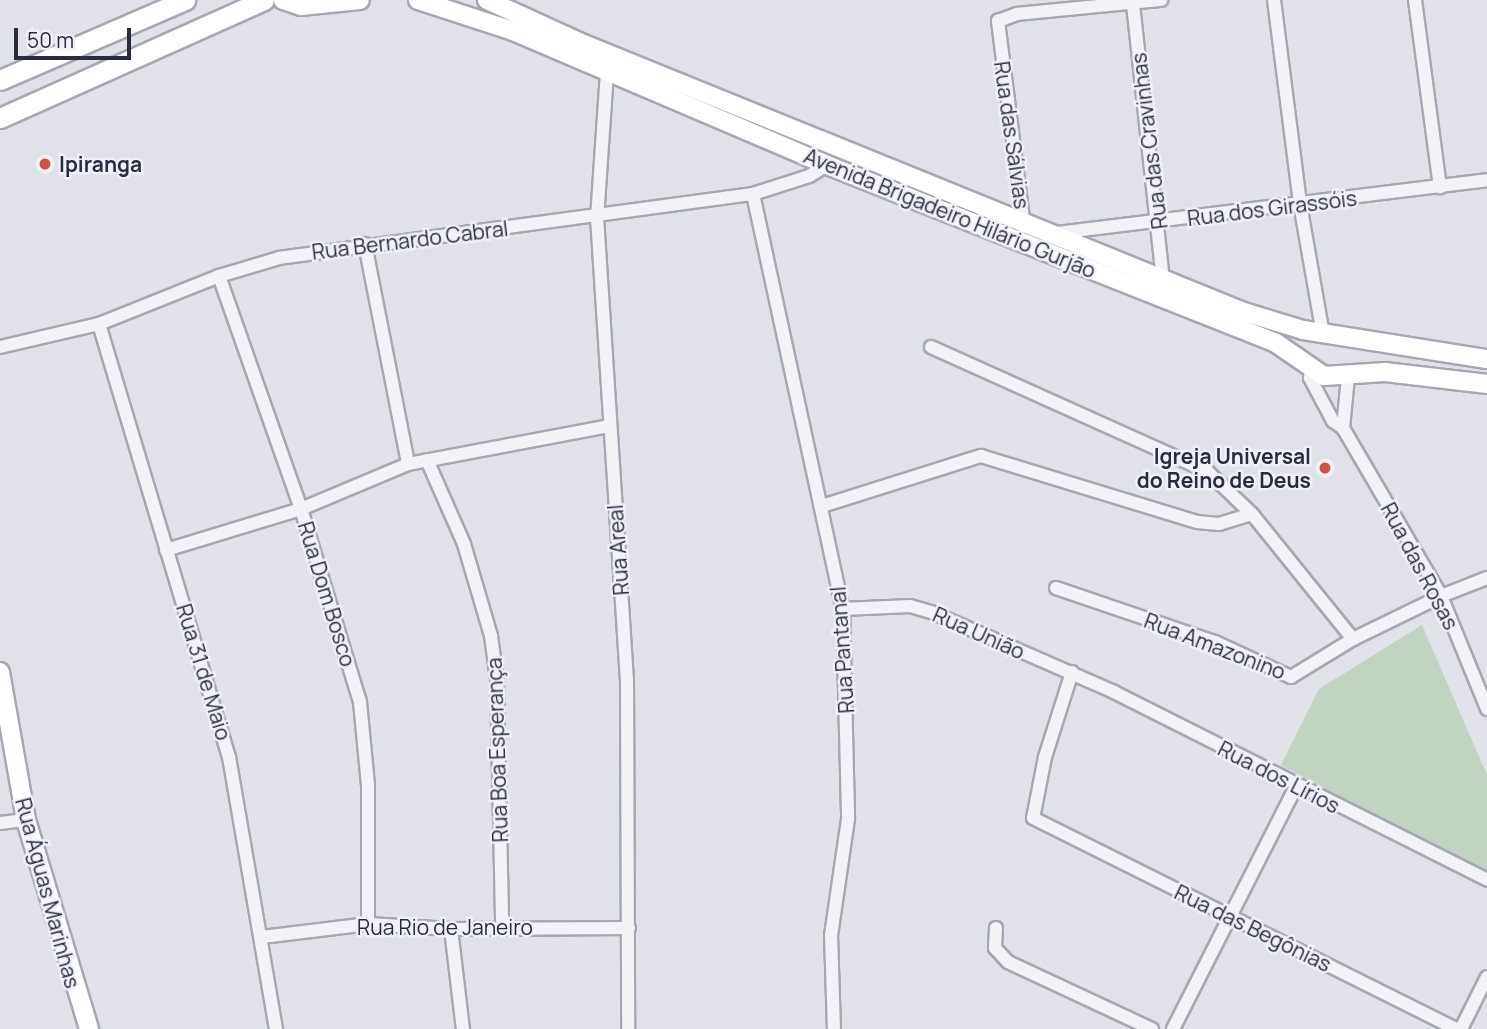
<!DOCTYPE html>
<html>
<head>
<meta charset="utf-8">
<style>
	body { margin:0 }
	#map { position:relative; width:1487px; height:1029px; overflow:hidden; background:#e0e1e9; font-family:Manrope,sans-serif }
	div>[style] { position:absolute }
	.green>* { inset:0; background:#c1d3c1 }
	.roads { filter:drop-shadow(2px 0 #a5a7b3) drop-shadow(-2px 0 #a5a7b3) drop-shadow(0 2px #a5a7b3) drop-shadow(0 -2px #a5a7b3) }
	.street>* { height:12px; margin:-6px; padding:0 6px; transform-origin:6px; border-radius:6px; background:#f3f3f7 }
	.secondary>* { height:18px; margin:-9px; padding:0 9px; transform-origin:9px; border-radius:9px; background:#fff }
	.primary>* { height:19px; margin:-9.5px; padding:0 9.5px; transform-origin:9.5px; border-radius:9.5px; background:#fff }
	.dots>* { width:19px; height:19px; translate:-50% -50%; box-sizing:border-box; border:4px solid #f0f1f6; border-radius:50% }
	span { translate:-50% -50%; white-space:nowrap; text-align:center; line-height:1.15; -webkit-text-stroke:5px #f0f1f6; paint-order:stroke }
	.street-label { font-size:21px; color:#292b40 }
	.poi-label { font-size:21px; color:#292b40; font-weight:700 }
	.left { translate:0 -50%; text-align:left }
	.right { translate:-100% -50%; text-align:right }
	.scale { position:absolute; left:14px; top:28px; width:117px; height:32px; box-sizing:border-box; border:4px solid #292b40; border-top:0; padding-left:9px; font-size:21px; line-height:24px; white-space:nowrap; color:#292b40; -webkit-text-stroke:5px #f0f1f6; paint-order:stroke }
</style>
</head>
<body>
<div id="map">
	<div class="green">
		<i style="clip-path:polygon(1422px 625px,1487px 775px,1487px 874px,1281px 765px,1319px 689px)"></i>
	</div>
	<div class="roads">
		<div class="street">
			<i style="left:1274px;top:0;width:206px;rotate:82.7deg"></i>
			<i style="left:1300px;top:204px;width:132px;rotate:80deg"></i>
			<i style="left:1415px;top:0;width:189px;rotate:82.4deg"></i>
			<i style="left:1133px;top:4px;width:276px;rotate:83.8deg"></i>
			<i style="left:607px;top:72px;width:145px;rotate:93.9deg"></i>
			<i style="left:597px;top:217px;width:464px;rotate:86.3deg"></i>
			<i style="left:627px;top:680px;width:349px;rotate:89.8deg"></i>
			<i style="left:753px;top:194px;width:425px;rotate:77.8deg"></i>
			<i style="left:843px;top:609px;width:210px;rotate:88.6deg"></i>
			<i style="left:848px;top:819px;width:117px;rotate:98.3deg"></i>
			<i style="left:831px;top:935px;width:94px;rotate:88.2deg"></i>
			<i style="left:1023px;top:219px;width:200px;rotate:-97.2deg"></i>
			<i style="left:998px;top:21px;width:20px;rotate:-20deg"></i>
			<i style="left:1017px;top:14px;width:145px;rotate:-5.6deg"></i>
			<i style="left:1057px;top:233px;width:433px;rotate:-7deg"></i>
			<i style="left:365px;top:244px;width:224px;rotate:78.9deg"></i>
			<i style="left:219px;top:276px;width:247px;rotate:70.6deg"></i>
			<i style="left:301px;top:509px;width:202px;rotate:73deg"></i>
			<i style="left:360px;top:702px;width:83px;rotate:84.5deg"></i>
			<i style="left:368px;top:785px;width:139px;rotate:90deg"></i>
			<i style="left:99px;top:324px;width:452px;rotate:73.3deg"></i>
			<i style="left:229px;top:757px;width:276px;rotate:80.2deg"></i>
			<i style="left:0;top:347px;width:102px;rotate:-13.1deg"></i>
			<i style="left:99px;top:324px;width:129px;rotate:-21.8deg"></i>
			<i style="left:219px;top:276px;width:63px;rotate:-16.7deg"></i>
			<i style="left:279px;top:258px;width:478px;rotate:-7.7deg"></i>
			<i style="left:753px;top:194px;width:59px;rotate:-17.8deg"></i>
			<i style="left:809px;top:176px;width:21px;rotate:-31deg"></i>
			<i style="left:931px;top:347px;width:303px;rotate:24.2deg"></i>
			<i style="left:1207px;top:471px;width:62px;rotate:43.7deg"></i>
			<i style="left:1252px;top:514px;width:161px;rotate:51.1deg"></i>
			<i style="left:1311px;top:367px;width:11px;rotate:95deg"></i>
			<i style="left:1310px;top:378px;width:49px;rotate:61.9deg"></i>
			<i style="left:1333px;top:421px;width:12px;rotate:35deg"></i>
			<i style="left:1343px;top:428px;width:194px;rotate:59.7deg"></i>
			<i style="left:1441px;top:596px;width:122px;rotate:67.8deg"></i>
			<i style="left:1343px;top:428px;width:51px;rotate:-84.4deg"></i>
			<i style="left:427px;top:460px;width:92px;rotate:66.2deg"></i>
			<i style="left:464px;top:544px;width:96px;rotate:73.6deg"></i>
			<i style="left:491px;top:636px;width:43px;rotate:82.1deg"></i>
			<i style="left:497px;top:679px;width:247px;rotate:88.8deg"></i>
			<i style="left:822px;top:506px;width:167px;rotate:-17.5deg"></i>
			<i style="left:981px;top:456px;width:226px;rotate:17deg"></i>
			<i style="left:1197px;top:522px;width:22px;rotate:5deg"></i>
			<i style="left:1219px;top:524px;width:34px;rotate:-17deg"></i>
			<i style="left:166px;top:550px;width:141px;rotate:-16.9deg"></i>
			<i style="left:301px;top:509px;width:116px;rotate:-22.8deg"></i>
			<i style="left:408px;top:464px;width:205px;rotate:-10.7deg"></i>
			<i style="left:1056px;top:588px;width:168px;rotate:18.8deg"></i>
			<i style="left:1215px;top:642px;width:84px;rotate:24.7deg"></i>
			<i style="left:1291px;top:677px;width:73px;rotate:-31.5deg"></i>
			<i style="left:1353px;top:639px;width:98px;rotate:-26deg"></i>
			<i style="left:1441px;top:596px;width:49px;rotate:-21.4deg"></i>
			<i style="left:843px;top:609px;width:67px;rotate:-2.6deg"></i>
			<i style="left:910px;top:606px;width:22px;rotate:16deg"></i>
			<i style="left:931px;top:612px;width:200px;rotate:23.6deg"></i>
			<i style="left:1114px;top:692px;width:418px;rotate:26.7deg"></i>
			<i style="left:1072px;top:672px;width:89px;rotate:107.6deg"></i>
			<i style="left:1045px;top:757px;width:62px;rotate:101.1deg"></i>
			<i style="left:1033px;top:818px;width:473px;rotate:26.5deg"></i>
			<i style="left:0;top:823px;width:26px;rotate:-7deg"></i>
			<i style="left:996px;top:928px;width:20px;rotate:93deg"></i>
			<i style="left:995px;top:948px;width:19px;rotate:47deg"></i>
			<i style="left:1008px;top:962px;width:159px;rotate:25deg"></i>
			<i style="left:451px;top:929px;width:101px;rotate:83.2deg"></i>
			<i style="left:262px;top:937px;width:107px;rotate:-7deg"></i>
			<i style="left:368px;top:924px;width:83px;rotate:3.4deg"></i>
			<i style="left:451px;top:929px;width:178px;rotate:-0.3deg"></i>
			<i style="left:1173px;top:1029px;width:271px;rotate:-63.1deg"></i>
			<i style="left:1461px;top:1029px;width:58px;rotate:-63.4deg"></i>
		</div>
		<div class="secondary">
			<i style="left:283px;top:0;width:19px;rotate:18deg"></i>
			<i style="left:301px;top:6px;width:59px;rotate:-5.8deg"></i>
			<i style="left:418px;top:0;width:100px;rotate:18.1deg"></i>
			<i style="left:513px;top:31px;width:341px;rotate:23.1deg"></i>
			<i style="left:827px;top:165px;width:483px;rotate:21.6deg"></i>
			<i style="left:1276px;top:343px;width:58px;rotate:34.5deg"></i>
			<i style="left:1324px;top:376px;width:61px;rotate:-3.8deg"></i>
			<i style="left:1385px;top:372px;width:103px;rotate:6.7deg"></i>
			<i style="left:487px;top:0;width:101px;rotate:24.5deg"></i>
			<i style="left:579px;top:42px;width:715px;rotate:22.11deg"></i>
			<i style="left:1241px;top:311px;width:65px;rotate:17deg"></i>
			<i style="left:1303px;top:330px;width:186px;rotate:9deg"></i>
			<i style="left:0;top:672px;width:150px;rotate:80deg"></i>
			<i style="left:26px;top:820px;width:218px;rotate:73.2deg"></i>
		</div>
		<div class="primary">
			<i style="left:0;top:80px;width:202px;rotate:-23.4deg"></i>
			<i style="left:0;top:118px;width:289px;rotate:-24.1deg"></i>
		</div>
	</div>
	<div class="dots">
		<i style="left:45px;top:164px;background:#cc5547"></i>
		<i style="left:1325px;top:468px;background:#cc5547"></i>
	</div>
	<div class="street-label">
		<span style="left:1012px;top:135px;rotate:82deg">Rua das Sálvias</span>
		<span style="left:1149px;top:141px;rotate:-97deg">Rua das Cravinhas</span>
		<span style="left:1272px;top:208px;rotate:-7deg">Rua dos Girassóis</span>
		<span style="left:950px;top:213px;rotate:22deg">Avenida Brigadeiro Hilário Gurjão</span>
		<span style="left:410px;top:240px;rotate:-7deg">Rua Bernardo Cabral</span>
		<span style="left:618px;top:550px;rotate:-94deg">Rua Areal</span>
		<span style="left:1420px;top:566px;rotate:62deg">Rua das Rosas</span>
		<span style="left:327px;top:594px;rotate:73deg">Rua Dom Bosco</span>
		<span style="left:979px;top:633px;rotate:24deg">Rua União</span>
		<span style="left:1215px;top:646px;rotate:21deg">Rua Amazonino</span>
		<span style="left:842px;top:650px;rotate:-94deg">Rua Pantanal</span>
		<span style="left:204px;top:672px;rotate:73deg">Rua 31 de Maio</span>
		<span style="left:497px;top:750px;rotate:-92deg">Rua Boa Esperança</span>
		<span style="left:1279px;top:777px;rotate:27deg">Rua dos Lírios</span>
		<span style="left:48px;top:893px;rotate:75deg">Rua Águas Marinhas</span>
		<span style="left:445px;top:927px">Rua Rio de Janeiro</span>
		<span style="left:1253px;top:928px;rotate:26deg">Rua das Begônias</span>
	</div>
	<div class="poi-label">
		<span class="left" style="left:59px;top:164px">Ipiranga</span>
		<span class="right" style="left:1311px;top:468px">Igreja Universal<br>do Reino de Deus</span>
	</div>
	<div class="scale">50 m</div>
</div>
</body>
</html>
